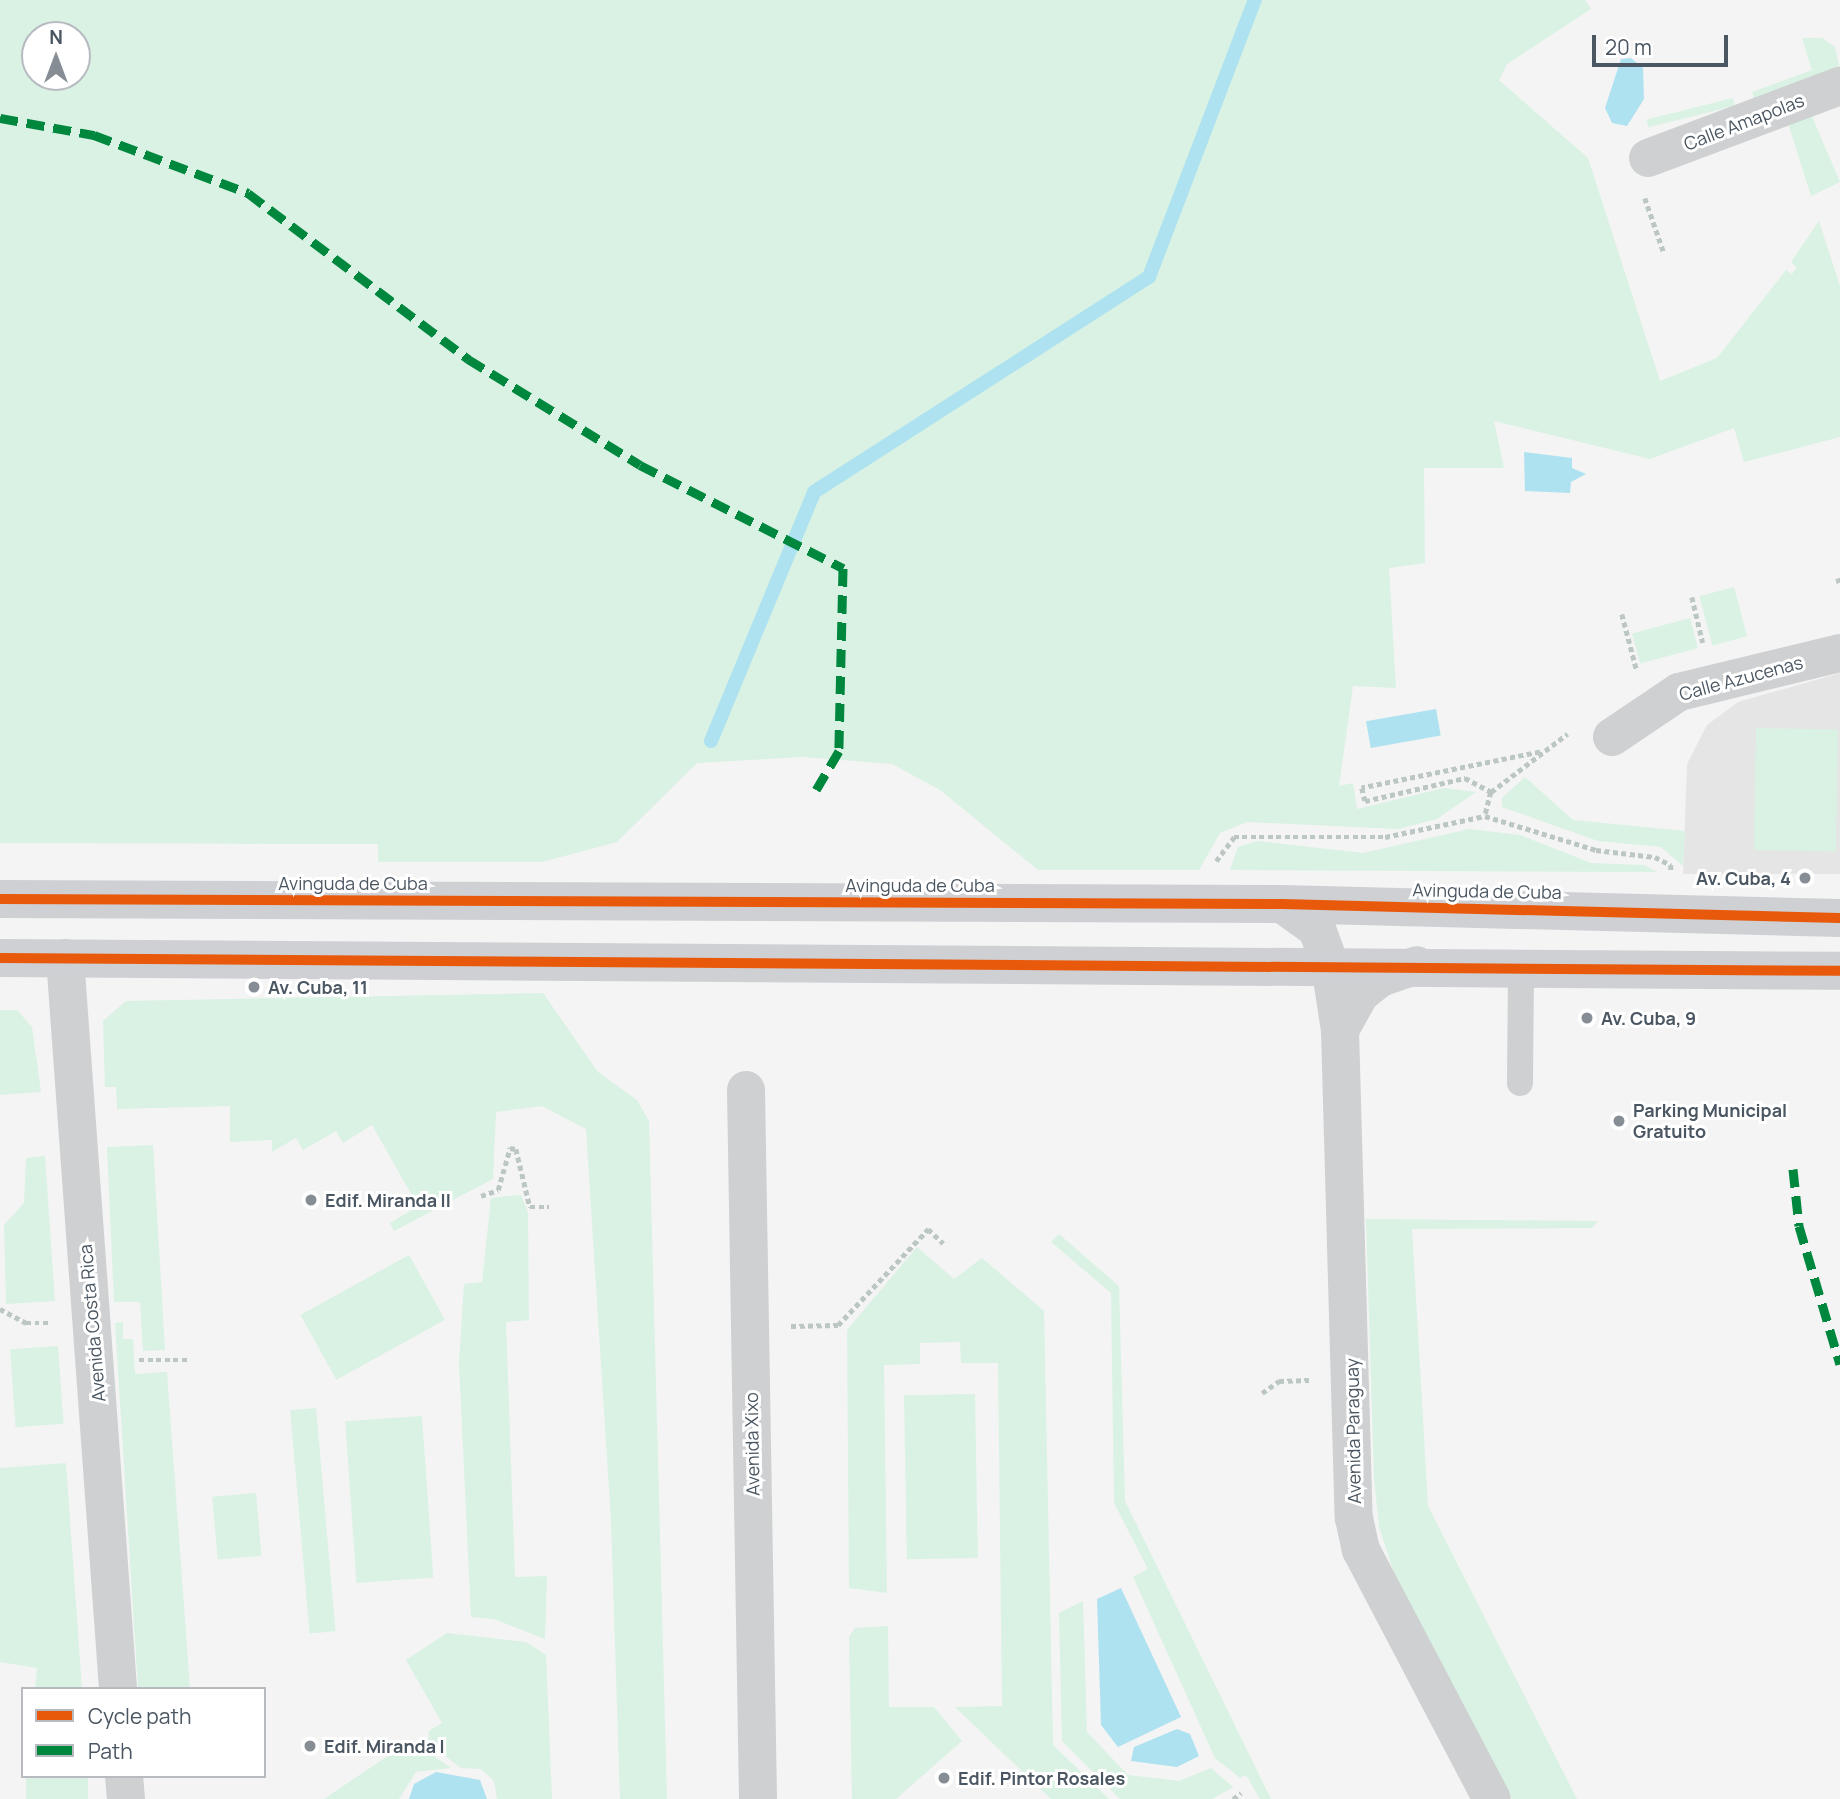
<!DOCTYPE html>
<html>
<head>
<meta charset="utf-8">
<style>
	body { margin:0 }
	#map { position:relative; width:1840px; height:1799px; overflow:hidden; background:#f4f4f4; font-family:Manrope,sans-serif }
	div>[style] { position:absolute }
	.education>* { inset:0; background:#e6e5e6 }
	.green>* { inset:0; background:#d9f2e3; transform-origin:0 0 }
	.water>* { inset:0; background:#aee2f0; transform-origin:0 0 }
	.stream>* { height:14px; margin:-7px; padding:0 7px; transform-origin:7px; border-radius:7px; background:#aee2f0 }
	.path>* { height:4.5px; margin-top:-2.25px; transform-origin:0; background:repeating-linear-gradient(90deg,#bcc7c4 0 5px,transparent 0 8.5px) }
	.lane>* { height:26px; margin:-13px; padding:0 13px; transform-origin:13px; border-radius:13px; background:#ced0d2 }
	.street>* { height:38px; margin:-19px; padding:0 19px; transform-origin:19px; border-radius:19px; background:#ced0d2 }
	.secondary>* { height:38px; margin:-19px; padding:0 19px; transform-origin:19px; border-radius:19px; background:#ced0d4 }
	.quiet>* { height:9px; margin-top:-4.5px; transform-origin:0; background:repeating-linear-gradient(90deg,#00873e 0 18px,transparent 0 27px) }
	.cycleway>* { height:10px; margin:-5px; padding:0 5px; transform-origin:5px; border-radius:5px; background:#e8590c }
	.dots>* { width:19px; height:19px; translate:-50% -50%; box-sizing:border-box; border:4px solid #fff; border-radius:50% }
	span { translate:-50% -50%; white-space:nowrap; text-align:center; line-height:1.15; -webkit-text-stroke:6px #fff; paint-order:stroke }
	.street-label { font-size:18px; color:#4a5661 }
	.poi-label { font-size:18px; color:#4a5661; font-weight:700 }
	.right { translate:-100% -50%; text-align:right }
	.left { translate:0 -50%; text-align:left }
	.legend { position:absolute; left:21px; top:1687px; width:245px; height:91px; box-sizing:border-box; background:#fff; border:2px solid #b7bbc0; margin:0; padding:9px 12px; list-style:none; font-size:21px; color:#4a5661 }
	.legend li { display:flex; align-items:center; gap:14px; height:35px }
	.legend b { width:35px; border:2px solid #b7bbc0 }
	.north { position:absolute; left:21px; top:21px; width:70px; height:70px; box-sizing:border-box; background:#fff; border:2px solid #b7bbc0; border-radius:50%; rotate:0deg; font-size:19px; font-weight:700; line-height:28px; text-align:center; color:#4a5661 }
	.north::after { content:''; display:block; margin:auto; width:24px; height:32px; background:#868d94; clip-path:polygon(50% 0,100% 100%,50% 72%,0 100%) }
	.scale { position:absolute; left:1592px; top:35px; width:136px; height:32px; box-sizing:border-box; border:4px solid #4a5661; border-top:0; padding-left:9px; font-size:21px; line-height:24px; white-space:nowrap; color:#4a5661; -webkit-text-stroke:5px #fff; paint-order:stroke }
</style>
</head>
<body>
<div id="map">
	<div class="education">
		<i style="clip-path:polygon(1840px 673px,1840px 874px,1683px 874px,1687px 764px,1707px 725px,1738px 702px)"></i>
	</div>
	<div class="green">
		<i style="clip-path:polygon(evenodd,0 0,1585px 0,1591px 9px,1507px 64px,1499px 80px,1588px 158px,1660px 381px,1717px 358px,1786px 270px,1792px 274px,1797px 268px,1791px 262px,1819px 221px,1840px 286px,1840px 437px,1744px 462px,1734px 428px,1650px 459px,1494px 421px,1504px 468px,1424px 468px,1425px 563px,1389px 568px,1396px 688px,1353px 686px,1339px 786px,1353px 783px,1357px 809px,1444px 788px,1476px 792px,1437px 819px,1398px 829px,1247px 822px,1220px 833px,1199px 870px,1038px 870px,940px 790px,892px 764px,804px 757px,697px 763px,617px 842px,542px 862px,378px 862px,378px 844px,0 843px,0 0,77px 35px,77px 77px,35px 77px,35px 35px,77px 35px)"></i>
		<i style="clip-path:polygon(1802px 38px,1822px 38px,1835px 47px,1840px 69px,1754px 99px,1752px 92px,1812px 70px)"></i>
		<i style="left:1733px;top:98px;width:8px;height:89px;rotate:76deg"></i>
		<i style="clip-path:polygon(1811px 114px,1840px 182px,1811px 196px,1788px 123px)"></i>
		<i style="left:1734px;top:587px;width:51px;height:36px;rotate:75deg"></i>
		<i style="left:1690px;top:618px;width:31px;height:60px;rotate:75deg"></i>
		<i style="left:1756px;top:728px;width:82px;height:122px;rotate:1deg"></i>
		<i style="clip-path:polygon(1525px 777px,1573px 820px,1685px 831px,1683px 866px,1661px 847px,1598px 841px,1502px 807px,1502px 798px)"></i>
		<i style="clip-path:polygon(1469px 829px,1520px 835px,1591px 863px,1644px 865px,1657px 872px,1230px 870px,1238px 847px,1257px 841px,1363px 853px)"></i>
		<i style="clip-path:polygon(543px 993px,598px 1072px,637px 1100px,649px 1121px,667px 1799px,620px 1799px,611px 1521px,586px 1129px,542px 1106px,496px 1112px,493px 1179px,394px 1231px,390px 1223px,418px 1206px,372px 1125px,343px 1143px,336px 1131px,303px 1150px,296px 1138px,272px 1152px,272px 1140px,230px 1142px,230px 1106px,117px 1109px,116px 1087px,105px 1087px,103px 1021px,126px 1001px)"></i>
		<i style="clip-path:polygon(0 1010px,17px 1010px,32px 1027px,41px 1092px,0 1095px)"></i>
		<i style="clip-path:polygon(153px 1145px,165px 1350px,143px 1351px,140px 1302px,114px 1302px,107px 1147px)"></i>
		<i style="clip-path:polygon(45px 1156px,55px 1301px,6px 1304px,4px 1225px,24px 1203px,26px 1158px)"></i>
		<i style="clip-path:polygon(521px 1195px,528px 1213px,529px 1320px,506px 1322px,515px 1577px,547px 1576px,545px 1639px,494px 1619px,471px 1617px,459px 1363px,464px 1284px,482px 1282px,491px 1198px)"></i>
		<i style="clip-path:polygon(1366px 1219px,1598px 1221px,1592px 1228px,1412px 1229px,1428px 1506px,1577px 1799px,1512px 1799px,1396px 1579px,1379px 1527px,1374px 1478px)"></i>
		<i style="clip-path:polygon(1059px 1234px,1119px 1286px,1125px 1501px,1271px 1799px,1260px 1799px,1246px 1775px,1240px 1778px,1215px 1758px,1133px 1577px,1148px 1569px,1114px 1503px,1111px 1293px,1051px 1242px)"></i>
		<i style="clip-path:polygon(917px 1247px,954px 1279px,982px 1258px,1044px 1311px,1053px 1745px,1109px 1799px,1051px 1799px,955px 1707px,1002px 1706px,998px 1363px,961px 1363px,960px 1342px,920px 1343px,920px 1364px,884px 1365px,887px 1593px,849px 1588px,847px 1330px)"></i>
		<i style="left:409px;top:1255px;width:74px;height:124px;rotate:61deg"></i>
		<i style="clip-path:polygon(123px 1322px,123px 1339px,133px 1339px,135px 1374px,167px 1372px,190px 1689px,138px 1689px,115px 1323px)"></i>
		<i style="left:58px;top:1346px;width:78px;height:48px;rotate:86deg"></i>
		<i style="left:975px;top:1394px;width:164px;height:71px;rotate:89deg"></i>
		<i style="left:316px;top:1408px;width:224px;height:26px;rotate:85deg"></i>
		<i style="left:422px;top:1416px;width:162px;height:77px;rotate:86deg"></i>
		<i style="clip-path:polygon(66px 1463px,82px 1689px,35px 1689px,37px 1668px,0 1662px,0 1468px)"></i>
		<i style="left:256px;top:1493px;width:63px;height:44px;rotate:85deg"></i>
		<i style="clip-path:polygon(1083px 1601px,1087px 1732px,1128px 1775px,1179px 1781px,1211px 1768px,1233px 1787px,1212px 1799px,1120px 1799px,1062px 1741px,1059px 1613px)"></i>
		<i style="clip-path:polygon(888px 1626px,889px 1707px,934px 1707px,962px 1741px,896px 1799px,852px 1799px,849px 1637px,855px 1628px)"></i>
		<i style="clip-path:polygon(447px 1633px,526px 1642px,546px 1655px,552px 1799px,497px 1799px,494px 1781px,481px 1769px,461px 1768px,428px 1743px,429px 1731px,442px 1723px,406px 1660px)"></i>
		<i style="clip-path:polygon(404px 1745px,409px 1753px,421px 1747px,451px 1768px,416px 1772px,399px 1799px,324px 1799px)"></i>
		<i style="left:26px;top:1776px;width:62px;height:23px"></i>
	</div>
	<div class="water">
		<i style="clip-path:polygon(1621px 59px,1631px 58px,1643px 68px,1644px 99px,1627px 126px,1612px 123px,1605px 108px)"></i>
		<i style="clip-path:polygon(1524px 452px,1572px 458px,1572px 468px,1586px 474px,1571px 482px,1570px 493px,1525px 491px)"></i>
		<i style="left:1436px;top:709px;width:27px;height:71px;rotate:80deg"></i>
		<i style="clip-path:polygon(1121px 1588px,1181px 1717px,1118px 1747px,1101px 1725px,1097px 1599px)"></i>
		<i style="clip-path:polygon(1177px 1729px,1190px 1734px,1199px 1756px,1177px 1767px,1131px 1761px,1134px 1747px)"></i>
		<i style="clip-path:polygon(436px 1772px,480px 1780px,487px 1799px,409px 1799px,414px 1784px)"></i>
	</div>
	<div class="stream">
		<i style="left:711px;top:741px;width:269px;rotate:-67.5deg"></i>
		<i style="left:814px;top:492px;width:398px;rotate:-32.7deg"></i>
		<i style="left:1149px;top:277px;width:297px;rotate:-69.1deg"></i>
	</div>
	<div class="path">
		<i style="left:1645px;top:198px;width:58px;rotate:70.9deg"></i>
		<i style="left:1838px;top:578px;width:7px;rotate:74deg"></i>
		<i style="left:1692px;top:597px;width:47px;rotate:76.6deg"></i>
		<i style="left:1622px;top:614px;width:59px;rotate:75.3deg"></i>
		<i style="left:1540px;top:752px;width:182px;rotate:168.6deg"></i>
		<i style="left:1362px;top:788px;width:13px;rotate:77deg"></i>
		<i style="left:1365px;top:801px;width:103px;rotate:-13deg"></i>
		<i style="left:1465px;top:778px;width:30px;rotate:28deg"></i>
		<i style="left:1491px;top:792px;width:25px;rotate:104deg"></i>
		<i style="left:1485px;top:816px;width:116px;rotate:17deg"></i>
		<i style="left:1596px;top:850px;width:59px;rotate:6.8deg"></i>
		<i style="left:1655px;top:857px;width:18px;rotate:27deg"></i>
		<i style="left:1671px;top:865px;width:7px;rotate:90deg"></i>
		<i style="left:1491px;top:792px;width:96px;rotate:-37.3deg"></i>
		<i style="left:1216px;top:861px;width:30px;rotate:-53deg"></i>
		<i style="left:1234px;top:837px;width:151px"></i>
		<i style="left:1385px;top:837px;width:102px;rotate:-11.9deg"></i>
		<i style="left:481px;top:1196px;width:18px;rotate:-19deg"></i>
		<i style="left:498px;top:1190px;width:44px;rotate:-74.1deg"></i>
		<i style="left:510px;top:1148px;width:6px;rotate:9deg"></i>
		<i style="left:516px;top:1149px;width:60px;rotate:76.4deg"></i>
		<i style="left:530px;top:1207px;width:19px"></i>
		<i style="left:0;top:1309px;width:30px;rotate:28deg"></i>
		<i style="left:26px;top:1323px;width:23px"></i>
		<i style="left:791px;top:1326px;width:47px;rotate:-1.2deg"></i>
		<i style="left:838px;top:1325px;width:132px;rotate:-46.8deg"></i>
		<i style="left:928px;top:1229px;width:21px;rotate:43deg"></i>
		<i style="left:139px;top:1360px;width:51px"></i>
		<i style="left:1262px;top:1393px;width:21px;rotate:-35deg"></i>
		<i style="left:1279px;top:1381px;width:30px;rotate:-2deg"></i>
		<i style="left:1233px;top:1799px;width:10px;rotate:-37deg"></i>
	</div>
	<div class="lane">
		<i style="left:1520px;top:1083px;width:117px;rotate:-89.5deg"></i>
	</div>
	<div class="street">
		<i style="left:1648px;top:158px;width:205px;rotate:-20.6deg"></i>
		<i style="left:1612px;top:737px;width:81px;rotate:-33.9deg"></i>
		<i style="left:1679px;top:692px;width:166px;rotate:-13.6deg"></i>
		<i style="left:1282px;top:904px;width:43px;rotate:35.5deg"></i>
		<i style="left:1317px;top:929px;width:38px;rotate:70deg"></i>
		<i style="left:1330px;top:965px;width:66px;rotate:81.3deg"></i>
		<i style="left:1340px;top:1030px;width:488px;rotate:88.4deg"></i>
		<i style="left:1354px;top:1518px;width:33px;rotate:78deg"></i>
		<i style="left:1361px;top:1550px;width:281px;rotate:62.3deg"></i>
		<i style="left:65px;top:958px;width:733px;rotate:85.85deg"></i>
		<i style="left:1340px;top:1030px;width:41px;rotate:-60.9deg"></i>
		<i style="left:1360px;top:994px;width:26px;rotate:-39deg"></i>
		<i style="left:1380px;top:978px;width:39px;rotate:-19deg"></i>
		<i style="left:746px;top:1090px;width:709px;rotate:89.03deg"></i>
		<i style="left:124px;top:1776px;width:23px;rotate:85deg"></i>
	</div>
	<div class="secondary">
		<i style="left:0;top:899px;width:1282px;rotate:0.22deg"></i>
		<i style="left:1282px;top:904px;width:558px;rotate:1.44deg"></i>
		<i style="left:0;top:958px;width:1840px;rotate:0.4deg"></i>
	</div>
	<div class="quiet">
		<i style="left:0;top:118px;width:96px;rotate:10.3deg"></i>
		<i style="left:94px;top:135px;width:165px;rotate:20.6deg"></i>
		<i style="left:248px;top:193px;width:276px;rotate:37deg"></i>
		<i style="left:468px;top:359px;width:202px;rotate:31.6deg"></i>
		<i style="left:640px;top:465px;width:228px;rotate:26.9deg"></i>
		<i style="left:843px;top:568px;width:183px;rotate:91.3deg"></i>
		<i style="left:839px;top:751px;width:45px;rotate:120.5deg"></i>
		<i style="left:1793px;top:1169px;width:57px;rotate:84deg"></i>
		<i style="left:1799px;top:1226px;width:144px;rotate:73.5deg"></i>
	</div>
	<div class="cycleway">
		<i style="left:0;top:899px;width:1282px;rotate:0.22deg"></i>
		<i style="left:1282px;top:904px;width:558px;rotate:1.44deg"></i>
		<i style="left:0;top:958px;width:1840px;rotate:0.4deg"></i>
	</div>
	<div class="dots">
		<i style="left:1805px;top:878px;background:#868d94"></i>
		<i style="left:254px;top:987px;background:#868d94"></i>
		<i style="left:1587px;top:1018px;background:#868d94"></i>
		<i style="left:1619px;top:1121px;background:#868d94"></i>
		<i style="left:311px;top:1200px;background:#868d94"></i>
		<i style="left:310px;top:1746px;background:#868d94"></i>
		<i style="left:944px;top:1778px;background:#868d94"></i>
	</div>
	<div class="street-label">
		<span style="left:1744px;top:122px;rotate:-21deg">Calle Amapolas</span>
		<span style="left:1741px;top:678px;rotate:-15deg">Calle Azucenas</span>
		<span style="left:353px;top:883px">Avinguda de Cuba</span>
		<span style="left:920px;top:885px">Avinguda de Cuba</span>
		<span style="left:1487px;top:891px;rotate:1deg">Avinguda de Cuba</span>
		<span style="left:92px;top:1323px;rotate:-95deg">Avenida Costa Rica</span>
		<span style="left:1353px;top:1431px;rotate:-91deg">Avenida Paraguay</span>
		<span style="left:752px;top:1444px;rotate:-91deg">Avenida Xixo</span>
	</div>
	<div class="poi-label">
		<span class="right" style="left:1791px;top:878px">Av. Cuba, 4</span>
		<span class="left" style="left:268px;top:987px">Av. Cuba, 11</span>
		<span class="left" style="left:1601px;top:1018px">Av. Cuba, 9</span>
		<span class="left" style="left:1633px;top:1121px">Parking Municipal<br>Gratuito</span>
		<span class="left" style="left:325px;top:1200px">Edif. Miranda II</span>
		<span class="left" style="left:324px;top:1746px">Edif. Miranda I</span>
		<span class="left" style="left:958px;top:1778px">Edif. Pintor Rosales</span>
	</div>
	<ul class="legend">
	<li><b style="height:9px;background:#e8590c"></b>Cycle path</li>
	<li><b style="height:9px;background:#00873e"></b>Path</li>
	</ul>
	<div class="north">N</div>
	<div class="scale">20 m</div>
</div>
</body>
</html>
